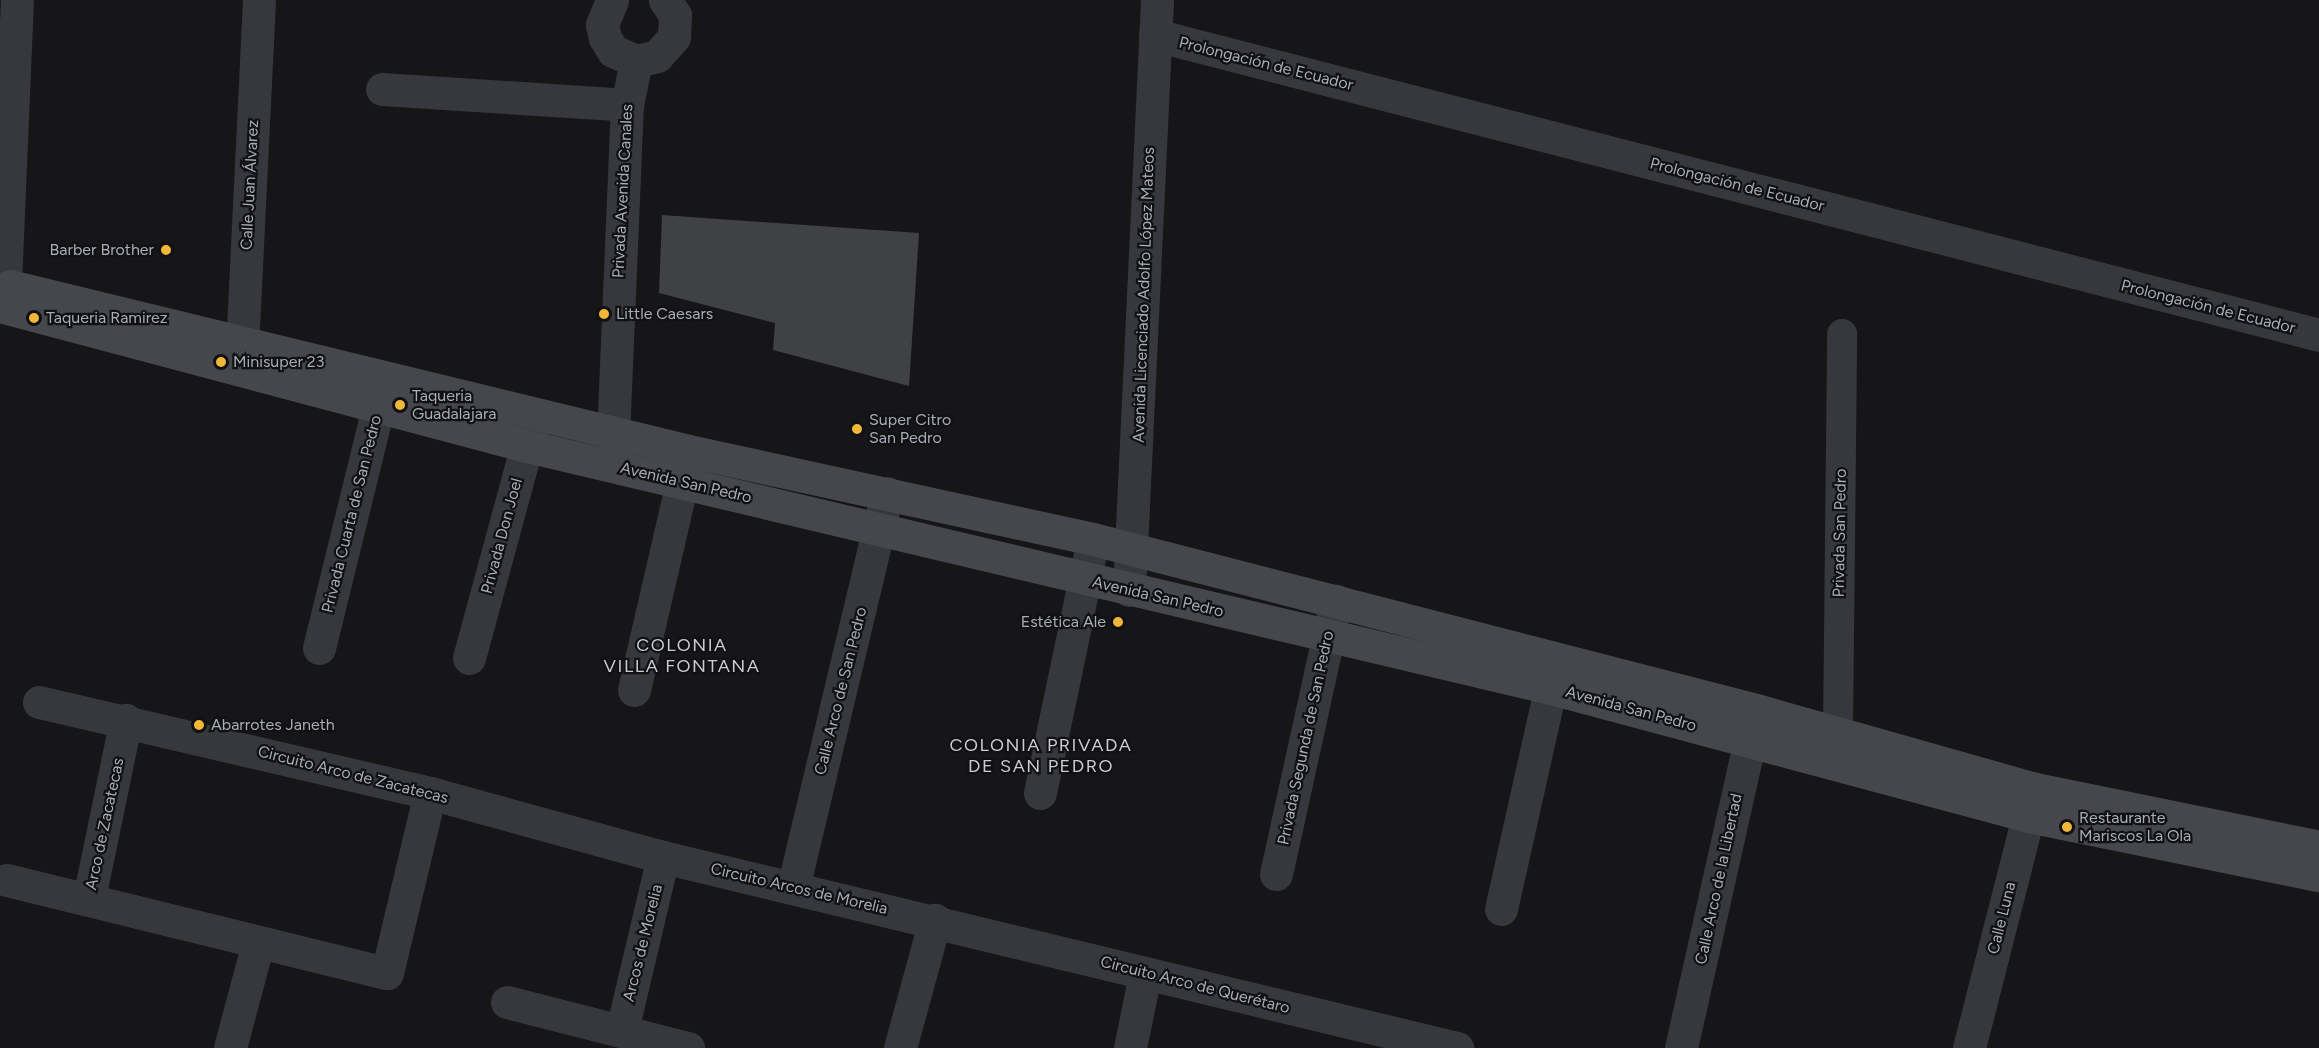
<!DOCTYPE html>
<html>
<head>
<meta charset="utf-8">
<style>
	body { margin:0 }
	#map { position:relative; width:2319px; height:1048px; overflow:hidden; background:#161618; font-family:Figtree,sans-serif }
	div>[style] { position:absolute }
	.building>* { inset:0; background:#404145 }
	.pedestrian>* { height:30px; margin:-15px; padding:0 15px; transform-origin:15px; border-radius:15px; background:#37383d }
	.minor>* { height:33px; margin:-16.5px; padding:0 16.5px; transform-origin:16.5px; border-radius:16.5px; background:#37383d }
	.secondary>* { height:33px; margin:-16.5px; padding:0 16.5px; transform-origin:16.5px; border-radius:16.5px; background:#45474d }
	.dots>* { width:16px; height:16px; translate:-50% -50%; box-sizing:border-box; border:3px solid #111113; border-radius:50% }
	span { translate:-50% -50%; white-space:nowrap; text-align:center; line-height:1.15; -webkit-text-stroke:4.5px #111113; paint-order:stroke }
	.street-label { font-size:16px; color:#a8adb8 }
	.poi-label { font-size:16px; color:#a8adb8 }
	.right { translate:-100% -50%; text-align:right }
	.left { translate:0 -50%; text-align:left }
	.neighbourhood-label { font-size:18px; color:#c9ccd4; letter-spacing:1.5px }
</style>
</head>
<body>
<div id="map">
	<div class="building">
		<i style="clip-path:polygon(662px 215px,919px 233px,909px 386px,773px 350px,775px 323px,659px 293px)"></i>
	</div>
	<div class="pedestrian">
		<i style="left:1838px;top:732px;width:398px;rotate:-89.4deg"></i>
	</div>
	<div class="minor">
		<i style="left:612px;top:0;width:27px;rotate:112deg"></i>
		<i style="left:602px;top:25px;width:13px;rotate:77deg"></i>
		<i style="left:605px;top:38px;width:15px;rotate:58deg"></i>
		<i style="left:613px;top:51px;width:25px;rotate:23deg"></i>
		<i style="left:636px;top:61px;width:22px;rotate:-13deg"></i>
		<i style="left:657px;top:56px;width:25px;rotate:-48deg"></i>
		<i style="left:674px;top:37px;width:22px;rotate:-87deg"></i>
		<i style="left:675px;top:15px;width:18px;rotate:-124deg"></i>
		<i style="left:1155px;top:35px;width:1202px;rotate:14.45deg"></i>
		<i style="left:382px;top:89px;width:246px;rotate:3.7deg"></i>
		<i style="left:0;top:302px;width:18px;rotate:-74deg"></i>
		<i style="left:5px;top:285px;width:285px;rotate:-87.6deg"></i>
		<i style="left:241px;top:369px;width:369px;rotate:-87.2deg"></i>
		<i style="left:612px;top:461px;width:356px;rotate:-87.6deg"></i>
		<i style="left:627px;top:105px;width:45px;rotate:-78.4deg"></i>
		<i style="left:1129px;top:590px;width:591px;rotate:-87.28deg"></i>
		<i style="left:319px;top:648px;width:276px;rotate:-76.2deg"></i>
		<i style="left:469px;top:658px;width:249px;rotate:-74.8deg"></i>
		<i style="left:634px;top:690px;width:240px;rotate:-77deg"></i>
		<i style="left:39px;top:702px;width:401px;rotate:13.1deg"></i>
		<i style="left:430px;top:793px;width:242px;rotate:15.4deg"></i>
		<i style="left:663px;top:857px;width:817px;rotate:13.53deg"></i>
		<i style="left:1040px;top:793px;width:259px;rotate:-78.2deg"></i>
		<i style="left:1276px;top:874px;width:280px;rotate:-77.6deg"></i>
		<i style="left:7px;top:880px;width:391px;rotate:13.8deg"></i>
		<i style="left:387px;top:973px;width:185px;rotate:-76.6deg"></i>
		<i style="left:793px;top:888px;width:406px;rotate:-76.6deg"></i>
		<i style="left:89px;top:898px;width:182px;rotate:-78.3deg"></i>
		<i style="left:1501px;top:909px;width:253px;rotate:-77.4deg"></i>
		<i style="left:507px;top:1002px;width:187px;rotate:14.3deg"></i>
		<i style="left:622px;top:1030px;width:178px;rotate:-76.7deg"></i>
		<i style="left:230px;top:1048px;width:109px;rotate:-75.1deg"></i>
		<i style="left:900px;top:1048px;width:133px;rotate:-74.7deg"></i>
		<i style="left:1130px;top:1048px;width:76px;rotate:-78.5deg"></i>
		<i style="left:1681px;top:1048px;width:343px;rotate:-77.4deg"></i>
		<i style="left:1969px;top:1048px;width:267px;rotate:-75.7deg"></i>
	</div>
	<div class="secondary">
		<i style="left:10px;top:286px;width:699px;rotate:13.66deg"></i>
		<i style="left:689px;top:451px;width:413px;rotate:12.3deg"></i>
		<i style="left:1093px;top:539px;width:685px;rotate:14.46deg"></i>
		<i style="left:1756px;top:710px;width:290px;rotate:15.8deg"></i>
		<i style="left:2035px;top:789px;width:290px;rotate:11.5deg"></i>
		<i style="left:0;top:306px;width:545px;rotate:14.88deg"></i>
		<i style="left:527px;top:446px;width:1052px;rotate:13.3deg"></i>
		<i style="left:1551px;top:688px;width:494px;rotate:15deg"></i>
		<i style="left:2028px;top:816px;width:297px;rotate:11.5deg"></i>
	</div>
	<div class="dots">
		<i style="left:166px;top:250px;background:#f1b736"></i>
		<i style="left:604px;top:314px;background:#f1b736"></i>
		<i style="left:34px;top:318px;background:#f1b736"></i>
		<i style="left:221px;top:362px;background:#f1b736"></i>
		<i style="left:400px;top:405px;background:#f1b736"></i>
		<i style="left:857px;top:429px;background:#f1b736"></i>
		<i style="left:1118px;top:622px;background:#f1b736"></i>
		<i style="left:199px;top:725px;background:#f1b736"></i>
		<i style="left:2067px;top:827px;background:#f1b736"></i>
	</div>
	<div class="street-label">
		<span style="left:1266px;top:64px;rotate:14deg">Prolongación de Ecuador</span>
		<span style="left:250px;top:185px;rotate:-87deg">Calle Juan Álvarez</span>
		<span style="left:1737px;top:185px;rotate:14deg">Prolongación de Ecuador</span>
		<span style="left:623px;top:191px;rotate:-87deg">Privada Avenida Canales</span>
		<span style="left:1144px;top:295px;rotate:-88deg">Avenida Licenciado Adolfo López Mateos</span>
		<span style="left:2208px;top:307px;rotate:14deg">Prolongación de Ecuador</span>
		<span style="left:686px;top:483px;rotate:13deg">Avenida San Pedro</span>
		<span style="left:352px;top:514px;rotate:-76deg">Privada Cuarta de San Pedro</span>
		<span style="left:1840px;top:533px;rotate:-89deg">Privada San Pedro</span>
		<span style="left:502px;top:536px;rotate:-75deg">Privada Don Joel</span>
		<span style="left:1158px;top:597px;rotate:13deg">Avenida San Pedro</span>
		<span style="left:841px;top:691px;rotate:-76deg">Calle Arco de San Pedro</span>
		<span style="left:1631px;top:709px;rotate:15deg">Avenida San Pedro</span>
		<span style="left:1306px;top:738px;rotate:-78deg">Privada Segunda de San Pedro</span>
		<span style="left:353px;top:775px;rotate:14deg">Circuito Arco de Zacatecas</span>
		<span style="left:105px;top:824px;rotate:-78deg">Arco de Zacatecas</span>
		<span style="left:1719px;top:879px;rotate:-78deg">Calle Arco de la Libertad</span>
		<span style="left:799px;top:889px;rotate:13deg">Circuito Arcos de Morelia</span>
		<span style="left:2002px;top:918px;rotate:-76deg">Calle Luna</span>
		<span style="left:643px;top:943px;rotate:-76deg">Arcos de Morelia</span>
		<span style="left:1195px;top:985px;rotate:14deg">Circuito Arco de Querétaro</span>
	</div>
	<div class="poi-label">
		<span class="right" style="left:154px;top:250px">Barber Brother</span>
		<span class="left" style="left:616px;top:314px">Little Caesars</span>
		<span class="left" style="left:46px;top:318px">Taqueria Ramirez</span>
		<span class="left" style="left:233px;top:362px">Minisuper 23</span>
		<span class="left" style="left:412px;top:405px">Taqueria<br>Guadalajara</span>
		<span class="left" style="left:869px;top:429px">Super Citro<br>San Pedro</span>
		<span class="right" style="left:1106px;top:622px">Estética Ale</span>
		<span class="left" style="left:211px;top:725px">Abarrotes Janeth</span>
		<span class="left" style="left:2079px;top:827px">Restaurante<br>Mariscos La Ola</span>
	</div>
	<div class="neighbourhood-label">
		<span style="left:682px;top:656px">COLONIA<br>VILLA FONTANA</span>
		<span style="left:1041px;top:756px">COLONIA PRIVADA<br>DE SAN PEDRO</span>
	</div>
</div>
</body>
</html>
